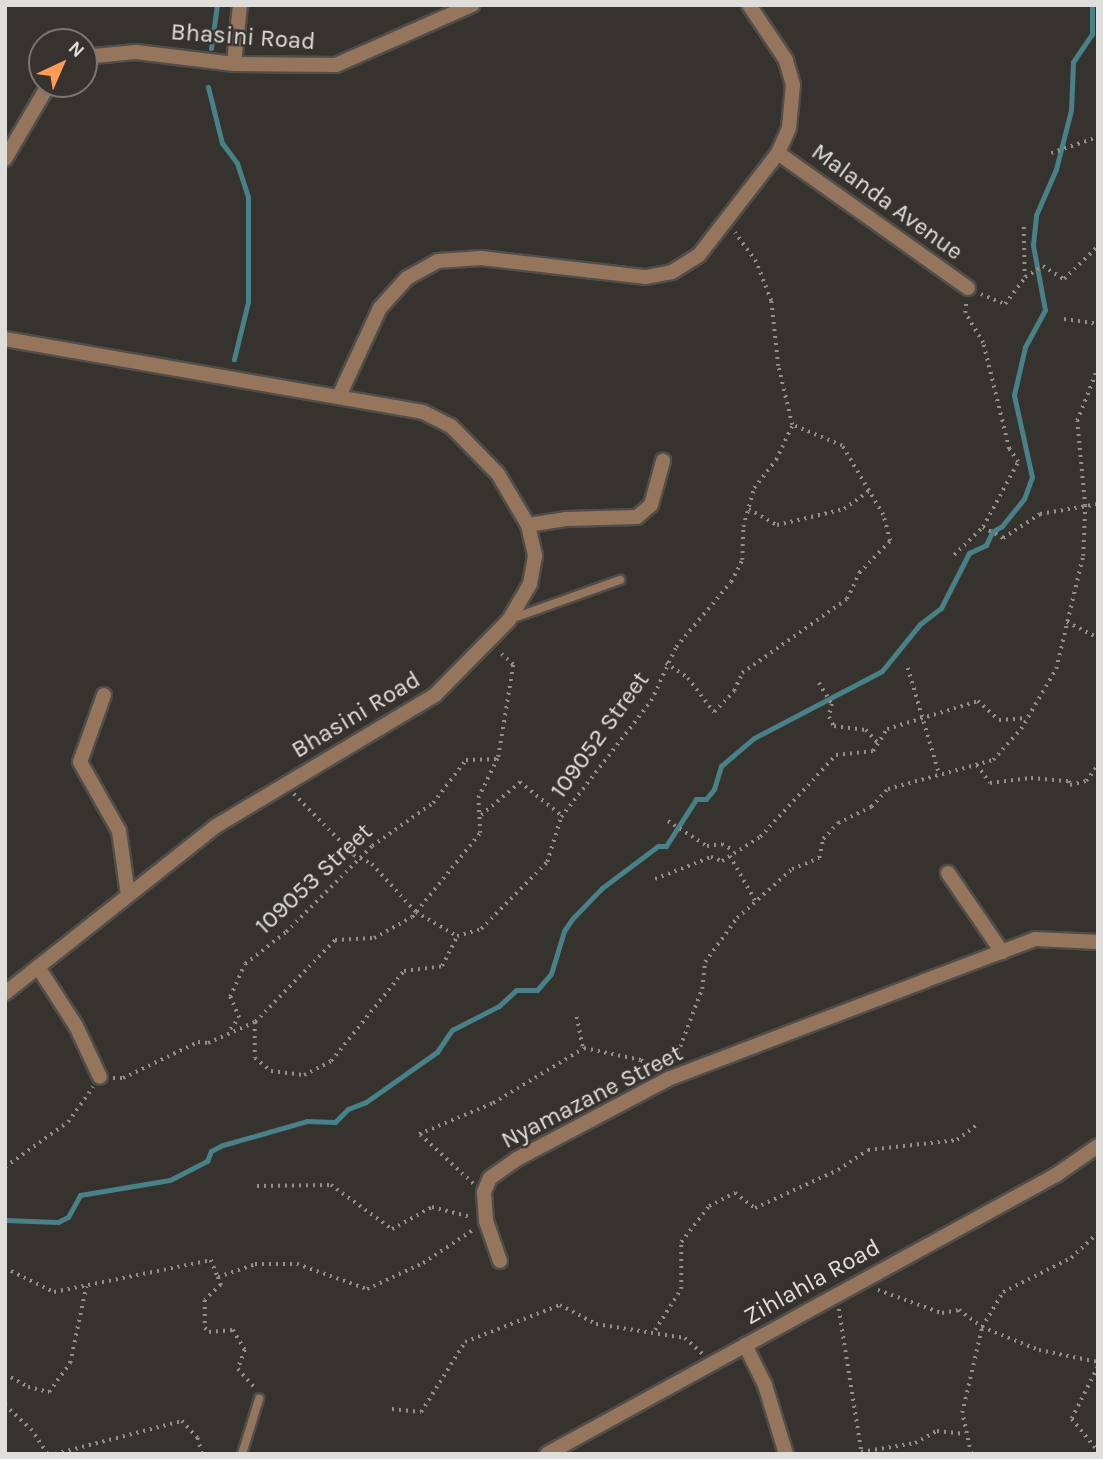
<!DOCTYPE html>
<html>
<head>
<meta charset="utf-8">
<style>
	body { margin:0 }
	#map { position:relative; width:1103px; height:1459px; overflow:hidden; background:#36322e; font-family:Karla,sans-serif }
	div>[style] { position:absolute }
	.stream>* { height:5px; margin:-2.5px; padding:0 2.5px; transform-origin:2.5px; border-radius:2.5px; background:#488187 }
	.path>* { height:3.5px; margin-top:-1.75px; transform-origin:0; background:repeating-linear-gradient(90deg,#928f8c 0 2px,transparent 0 7px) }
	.roads { filter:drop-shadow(2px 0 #514e4a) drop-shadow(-2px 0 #514e4a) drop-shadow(0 2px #514e4a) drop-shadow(0 -2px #514e4a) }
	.service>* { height:8px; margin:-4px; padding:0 4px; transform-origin:4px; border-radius:4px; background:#96755d }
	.minor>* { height:14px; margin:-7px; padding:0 7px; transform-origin:7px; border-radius:7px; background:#96755d }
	span { translate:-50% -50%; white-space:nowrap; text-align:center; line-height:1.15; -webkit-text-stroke:5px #36322e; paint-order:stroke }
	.street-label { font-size:24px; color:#e0dedb }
	.frame { position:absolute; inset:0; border:7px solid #e0dedb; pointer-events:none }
	.north { position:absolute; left:28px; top:28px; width:70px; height:70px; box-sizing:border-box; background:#36322e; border:2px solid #7a7773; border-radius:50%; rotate:44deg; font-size:19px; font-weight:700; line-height:28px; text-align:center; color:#e0dedb }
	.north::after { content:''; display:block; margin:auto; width:24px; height:32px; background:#fe9c57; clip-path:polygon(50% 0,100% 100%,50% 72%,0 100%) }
</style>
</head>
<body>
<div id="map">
	<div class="stream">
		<i style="left:211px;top:48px;width:43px;rotate:-82.1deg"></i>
		<i style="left:208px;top:87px;width:58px;rotate:76deg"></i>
		<i style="left:222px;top:143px;width:25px;rotate:53deg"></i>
		<i style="left:237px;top:163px;width:36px;rotate:72deg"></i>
		<i style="left:248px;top:197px;width:105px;rotate:90deg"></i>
		<i style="left:248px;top:302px;width:59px;rotate:103.8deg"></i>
		<i style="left:5px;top:1220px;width:53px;rotate:2.2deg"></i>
		<i style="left:58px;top:1222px;width:11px;rotate:-27deg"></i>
		<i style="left:68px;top:1217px;width:25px;rotate:-61deg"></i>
		<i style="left:80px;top:1195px;width:91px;rotate:-9.5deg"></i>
		<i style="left:170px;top:1180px;width:42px;rotate:-27.2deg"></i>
		<i style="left:207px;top:1161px;width:11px;rotate:-68deg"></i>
		<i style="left:211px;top:1151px;width:13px;rotate:-27deg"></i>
		<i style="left:223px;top:1145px;width:87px;rotate:-15.9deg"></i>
		<i style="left:307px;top:1121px;width:28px;rotate:2deg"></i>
		<i style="left:335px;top:1122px;width:18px;rotate:-45deg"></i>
		<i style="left:348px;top:1109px;width:19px;rotate:-21deg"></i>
		<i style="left:366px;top:1102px;width:87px;rotate:-35.2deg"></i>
		<i style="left:437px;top:1052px;width:27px;rotate:-56deg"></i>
		<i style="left:452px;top:1030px;width:53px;rotate:-27.1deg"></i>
		<i style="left:499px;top:1006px;width:23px;rotate:-43deg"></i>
		<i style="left:516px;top:990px;width:21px"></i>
		<i style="left:537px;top:990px;width:21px;rotate:-49deg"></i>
		<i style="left:551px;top:974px;width:45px;rotate:-73.2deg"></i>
		<i style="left:564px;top:931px;width:14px;rotate:-56deg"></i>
		<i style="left:572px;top:919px;width:43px;rotate:-45.9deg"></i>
		<i style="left:602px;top:888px;width:70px;rotate:-36.9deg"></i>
		<i style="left:658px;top:846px;width:8px"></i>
		<i style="left:666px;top:846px;width:56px;rotate:-57.4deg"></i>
		<i style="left:696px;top:799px;width:10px"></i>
		<i style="left:706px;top:799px;width:13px;rotate:-51deg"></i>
		<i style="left:714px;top:789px;width:24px;rotate:-73deg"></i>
		<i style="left:721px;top:766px;width:43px;rotate:-40.3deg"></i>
		<i style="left:754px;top:738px;width:144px;rotate:-27.6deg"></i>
		<i style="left:882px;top:671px;width:60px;rotate:-51deg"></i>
		<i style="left:920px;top:624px;width:26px;rotate:-37deg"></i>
		<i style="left:941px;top:608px;width:62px;rotate:-63deg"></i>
		<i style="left:969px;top:553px;width:19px;rotate:-25deg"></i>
		<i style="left:986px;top:545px;width:14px;rotate:-65deg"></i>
		<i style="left:992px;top:532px;width:12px;rotate:-31deg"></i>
		<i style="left:1002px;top:526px;width:35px;rotate:-51deg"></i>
		<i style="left:1024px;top:499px;width:23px;rotate:-70deg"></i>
		<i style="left:1032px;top:477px;width:84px;rotate:-102.4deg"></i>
		<i style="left:1014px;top:395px;width:49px;rotate:-77.1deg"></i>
		<i style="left:1025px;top:347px;width:42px;rotate:-61.6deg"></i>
		<i style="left:1045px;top:310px;width:66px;rotate:-100.5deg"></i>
		<i style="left:1033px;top:245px;width:30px;rotate:-84deg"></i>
		<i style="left:1036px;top:215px;width:50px;rotate:-66.5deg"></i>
		<i style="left:1056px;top:169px;width:61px;rotate:-75.7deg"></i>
		<i style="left:1071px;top:110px;width:48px;rotate:-87.6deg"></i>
		<i style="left:1073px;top:62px;width:34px;rotate:-56deg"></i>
		<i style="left:1092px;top:34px;width:29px;rotate:-90deg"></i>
	</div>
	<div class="path">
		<i style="left:1051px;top:153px;width:50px;rotate:-18.8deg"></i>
		<i style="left:1024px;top:227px;width:50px;rotate:88.9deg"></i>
		<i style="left:981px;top:294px;width:26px;rotate:23deg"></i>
		<i style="left:1005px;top:304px;width:34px;rotate:-53deg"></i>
		<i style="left:1025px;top:277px;width:21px;rotate:-31deg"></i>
		<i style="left:1043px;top:266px;width:25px;rotate:32deg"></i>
		<i style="left:1064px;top:279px;width:47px;rotate:-44.1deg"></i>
		<i style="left:1064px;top:319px;width:34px;rotate:8deg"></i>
		<i style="left:749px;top:509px;width:32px;rotate:30deg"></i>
		<i style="left:777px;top:525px;width:69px;rotate:-13.4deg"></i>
		<i style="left:844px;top:509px;width:31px;rotate:-36deg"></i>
		<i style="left:983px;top:527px;width:23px;rotate:29deg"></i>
		<i style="left:1003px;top:538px;width:44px;rotate:-33deg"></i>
		<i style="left:1040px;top:514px;width:59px;rotate:-9.8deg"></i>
		<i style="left:954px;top:555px;width:40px;rotate:-44deg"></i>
		<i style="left:983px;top:527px;width:74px;rotate:-61.7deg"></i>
		<i style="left:1018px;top:462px;width:16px;rotate:-125deg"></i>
		<i style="left:1009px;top:449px;width:109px;rotate:-103.8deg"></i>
		<i style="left:983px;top:343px;width:35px;rotate:-121deg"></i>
		<i style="left:965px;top:313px;width:10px;rotate:-84deg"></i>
		<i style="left:1067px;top:622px;width:35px;rotate:27deg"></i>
		<i style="left:666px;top:663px;width:27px;rotate:34deg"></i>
		<i style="left:688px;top:678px;width:43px;rotate:52.6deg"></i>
		<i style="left:714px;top:712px;width:29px;rotate:-46deg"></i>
		<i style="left:734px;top:691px;width:20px;rotate:-66deg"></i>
		<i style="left:742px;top:673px;width:128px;rotate:-35.2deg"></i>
		<i style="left:847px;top:599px;width:29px;rotate:-65deg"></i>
		<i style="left:859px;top:573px;width:45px;rotate:-45.9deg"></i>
		<i style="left:890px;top:541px;width:27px;rotate:-105deg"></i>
		<i style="left:883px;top:515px;width:80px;rotate:-120.7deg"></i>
		<i style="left:842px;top:446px;width:54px;rotate:-157.2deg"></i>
		<i style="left:908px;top:668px;width:109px;rotate:73.6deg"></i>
		<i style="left:819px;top:683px;width:25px;rotate:58deg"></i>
		<i style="left:832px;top:704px;width:13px;rotate:103deg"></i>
		<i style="left:829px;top:717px;width:10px;rotate:61deg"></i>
		<i style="left:834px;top:726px;width:32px;rotate:7deg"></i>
		<i style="left:866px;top:730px;width:18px;rotate:47deg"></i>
		<i style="left:977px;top:765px;width:22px;rotate:54deg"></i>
		<i style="left:990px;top:783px;width:41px;rotate:-7deg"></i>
		<i style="left:1031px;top:778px;width:38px;rotate:5deg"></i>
		<i style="left:1069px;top:781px;width:4px;rotate:76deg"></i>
		<i style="left:1070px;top:785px;width:16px;rotate:-14deg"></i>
		<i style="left:1086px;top:781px;width:20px;rotate:-53deg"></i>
		<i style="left:294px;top:794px;width:86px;rotate:45.5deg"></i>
		<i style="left:354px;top:855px;width:20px;rotate:27deg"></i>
		<i style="left:372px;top:864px;width:65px;rotate:47.5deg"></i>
		<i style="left:416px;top:912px;width:48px;rotate:30.3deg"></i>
		<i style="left:481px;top:815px;width:51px;rotate:-40.2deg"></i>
		<i style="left:520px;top:782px;width:54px;rotate:39deg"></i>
		<i style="left:668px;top:821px;width:46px;rotate:32.7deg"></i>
		<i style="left:707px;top:846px;width:15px;rotate:-8deg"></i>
		<i style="left:722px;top:844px;width:13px;rotate:29deg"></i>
		<i style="left:730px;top:856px;width:51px;rotate:60.4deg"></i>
		<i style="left:655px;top:879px;width:60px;rotate:-21.4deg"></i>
		<i style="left:711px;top:857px;width:12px;rotate:20deg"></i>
		<i style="left:722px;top:861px;width:45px;rotate:-32.3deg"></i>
		<i style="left:760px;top:837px;width:112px;rotate:-47.2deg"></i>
		<i style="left:836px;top:755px;width:37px;rotate:-6deg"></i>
		<i style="left:873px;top:751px;width:26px;rotate:-58deg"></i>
		<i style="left:887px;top:729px;width:95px;rotate:-17.1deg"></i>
		<i style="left:978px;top:701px;width:28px;rotate:42deg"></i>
		<i style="left:999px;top:720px;width:26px;rotate:-4deg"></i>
		<i style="left:577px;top:1017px;width:33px;rotate:79deg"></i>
		<i style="left:255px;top:1022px;width:36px;rotate:90deg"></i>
		<i style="left:255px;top:1058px;width:21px;rotate:39deg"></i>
		<i style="left:271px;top:1071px;width:33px;rotate:7deg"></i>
		<i style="left:304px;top:1075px;width:30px;rotate:-27deg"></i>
		<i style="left:331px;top:1061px;width:116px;rotate:-51deg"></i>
		<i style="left:404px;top:971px;width:38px;rotate:-7deg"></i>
		<i style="left:442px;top:966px;width:34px;rotate:-63deg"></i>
		<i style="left:457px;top:936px;width:25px;rotate:-16deg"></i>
		<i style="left:481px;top:929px;width:94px;rotate:-45.4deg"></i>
		<i style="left:547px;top:862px;width:47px;rotate:-72.7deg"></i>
		<i style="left:561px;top:817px;width:147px;rotate:-52.2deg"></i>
		<i style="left:651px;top:701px;width:60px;rotate:-65.2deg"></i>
		<i style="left:676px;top:647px;width:85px;rotate:-49.8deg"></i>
		<i style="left:731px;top:582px;width:25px;rotate:-63deg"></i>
		<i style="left:742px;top:560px;width:33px;rotate:-88deg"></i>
		<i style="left:743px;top:527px;width:41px;rotate:-74.2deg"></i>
		<i style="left:754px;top:488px;width:36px;rotate:-52deg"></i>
		<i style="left:776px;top:460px;width:38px;rotate:-65deg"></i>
		<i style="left:792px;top:425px;width:61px;rotate:-103.3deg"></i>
		<i style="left:778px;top:366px;width:65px;rotate:-96.1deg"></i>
		<i style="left:771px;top:301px;width:42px;rotate:-111deg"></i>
		<i style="left:756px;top:262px;width:36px;rotate:-126deg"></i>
		<i style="left:230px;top:1029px;width:14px;rotate:-51deg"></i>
		<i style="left:239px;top:1018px;width:23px;rotate:-113deg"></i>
		<i style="left:230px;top:997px;width:36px;rotate:-66deg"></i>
		<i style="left:245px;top:964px;width:52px;rotate:-38deg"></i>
		<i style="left:286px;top:932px;width:122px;rotate:-45deg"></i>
		<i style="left:372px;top:846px;width:75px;rotate:-35.2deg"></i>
		<i style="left:433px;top:803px;width:54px;rotate:-52.5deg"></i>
		<i style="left:466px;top:760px;width:32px;rotate:-2deg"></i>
		<i style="left:675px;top:1060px;width:76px;rotate:-69.2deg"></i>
		<i style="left:702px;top:989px;width:27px;rotate:-84deg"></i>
		<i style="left:705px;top:962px;width:54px;rotate:-54deg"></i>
		<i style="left:737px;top:918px;width:74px;rotate:-41.7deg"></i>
		<i style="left:792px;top:869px;width:29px;rotate:-22deg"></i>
		<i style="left:819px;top:858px;width:19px;rotate:-78deg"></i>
		<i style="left:823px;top:839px;width:22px;rotate:-47deg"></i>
		<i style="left:838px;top:823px;width:37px;rotate:-26deg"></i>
		<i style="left:871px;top:807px;width:25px;rotate:-47deg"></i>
		<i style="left:888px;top:789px;width:109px;rotate:-15.4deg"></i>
		<i style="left:993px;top:760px;width:42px;rotate:-47.9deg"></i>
		<i style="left:1021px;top:729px;width:69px;rotate:-59.7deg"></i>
		<i style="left:1056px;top:669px;width:116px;rotate:-76.6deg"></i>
		<i style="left:1083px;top:556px;width:50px;rotate:-87.7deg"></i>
		<i style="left:1085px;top:506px;width:85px;rotate:-95.4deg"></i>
		<i style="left:1077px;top:421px;width:58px;rotate:-68.7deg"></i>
		<i style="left:113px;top:1078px;width:10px"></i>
		<i style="left:123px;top:1078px;width:83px;rotate:-25.6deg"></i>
		<i style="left:198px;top:1042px;width:10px;rotate:6deg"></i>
		<i style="left:208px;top:1043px;width:51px;rotate:-24.1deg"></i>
		<i style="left:255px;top:1022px;width:115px;rotate:-45.7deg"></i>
		<i style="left:335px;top:940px;width:39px;rotate:-3deg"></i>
		<i style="left:374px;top:938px;width:43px;rotate:-28.9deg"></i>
		<i style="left:412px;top:917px;width:108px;rotate:-51deg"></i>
		<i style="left:480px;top:833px;width:35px;rotate:-93deg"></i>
		<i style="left:478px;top:798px;width:46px;rotate:-64deg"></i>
		<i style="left:498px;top:757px;width:93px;rotate:-80.7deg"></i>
		<i style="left:513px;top:665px;width:19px;rotate:-137deg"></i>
		<i style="left:5px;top:1167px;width:77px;rotate:-35.5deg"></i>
		<i style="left:68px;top:1122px;width:43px;rotate:-54.5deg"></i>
		<i style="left:473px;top:1184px;width:74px;rotate:-137.2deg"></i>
		<i style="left:419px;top:1134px;width:80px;rotate:-22.7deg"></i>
		<i style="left:493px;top:1103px;width:106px;rotate:-31.1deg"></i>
		<i style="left:584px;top:1048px;width:58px;rotate:11.9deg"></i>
		<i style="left:641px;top:1060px;width:17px;rotate:33deg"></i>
		<i style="left:257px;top:1186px;width:74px;rotate:-0.8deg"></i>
		<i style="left:331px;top:1185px;width:75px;rotate:35.8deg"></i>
		<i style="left:392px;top:1229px;width:46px;rotate:-28.8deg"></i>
		<i style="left:432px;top:1207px;width:40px;rotate:14.4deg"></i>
		<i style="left:5px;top:1268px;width:55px;rotate:26.1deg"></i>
		<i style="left:54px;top:1292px;width:160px;rotate:-11.5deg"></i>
		<i style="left:211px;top:1260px;width:18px;rotate:68deg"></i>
		<i style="left:218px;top:1277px;width:39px;rotate:-19deg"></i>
		<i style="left:255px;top:1264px;width:42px"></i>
		<i style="left:297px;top:1264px;width:74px;rotate:19.7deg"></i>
		<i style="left:367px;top:1289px;width:62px;rotate:-24.9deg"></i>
		<i style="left:423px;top:1263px;width:60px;rotate:-33.4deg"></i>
		<i style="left:218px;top:1277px;width:9px;rotate:69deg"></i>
		<i style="left:221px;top:1285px;width:22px;rotate:137deg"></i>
		<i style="left:205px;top:1300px;width:28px;rotate:90deg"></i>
		<i style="left:205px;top:1328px;width:6px;rotate:45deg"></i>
		<i style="left:209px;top:1332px;width:24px;rotate:-5deg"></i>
		<i style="left:233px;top:1330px;width:23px;rotate:59deg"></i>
		<i style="left:245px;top:1350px;width:20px;rotate:110deg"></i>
		<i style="left:238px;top:1369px;width:28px;rotate:48deg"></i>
		<i style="left:878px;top:1290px;width:68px;rotate:19.8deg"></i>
		<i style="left:942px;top:1313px;width:17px;rotate:-10deg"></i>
		<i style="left:959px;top:1310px;width:29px;rotate:36deg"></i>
		<i style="left:982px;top:1327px;width:61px;rotate:22deg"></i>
		<i style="left:1039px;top:1350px;width:60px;rotate:11.5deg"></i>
		<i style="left:839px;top:1309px;width:147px;rotate:81deg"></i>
		<i style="left:655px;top:1330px;width:49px;rotate:-57.6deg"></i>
		<i style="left:681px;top:1289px;width:47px;rotate:-90deg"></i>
		<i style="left:681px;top:1242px;width:46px;rotate:-52.1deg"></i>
		<i style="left:709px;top:1206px;width:29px;rotate:-27deg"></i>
		<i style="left:735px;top:1193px;width:25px;rotate:37deg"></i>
		<i style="left:755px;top:1208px;width:91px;rotate:-24.6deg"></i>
		<i style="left:838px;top:1170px;width:36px;rotate:-34deg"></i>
		<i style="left:868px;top:1150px;width:90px;rotate:-6.4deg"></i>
		<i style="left:957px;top:1140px;width:28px;rotate:-38deg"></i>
		<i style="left:1098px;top:1367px;width:58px;rotate:116.6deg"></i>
		<i style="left:1072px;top:1419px;width:41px;rotate:50.9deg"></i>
		<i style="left:5px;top:1374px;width:26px;rotate:29deg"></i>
		<i style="left:28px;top:1387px;width:22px;rotate:13deg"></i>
		<i style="left:49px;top:1392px;width:36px;rotate:-54deg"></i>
		<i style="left:70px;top:1363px;width:78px;rotate:-78.1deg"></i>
		<i style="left:5px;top:1405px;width:35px;rotate:43deg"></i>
		<i style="left:31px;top:1429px;width:30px;rotate:56deg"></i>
		<i style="left:392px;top:1409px;width:29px;rotate:6deg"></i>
		<i style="left:421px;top:1412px;width:83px;rotate:-57.8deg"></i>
		<i style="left:465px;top:1342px;width:102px;rotate:-21.3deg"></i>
		<i style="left:560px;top:1305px;width:41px;rotate:27.8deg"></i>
		<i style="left:596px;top:1324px;width:90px;rotate:8.9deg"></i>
		<i style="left:685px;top:1338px;width:24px;rotate:42deg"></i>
		<i style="left:861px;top:1452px;width:55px;rotate:-9.5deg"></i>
		<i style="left:915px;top:1443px;width:25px;rotate:-29deg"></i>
		<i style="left:937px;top:1431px;width:28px;rotate:6deg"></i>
		<i style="left:55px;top:1454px;width:131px;rotate:-14.6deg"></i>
		<i style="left:182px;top:1421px;width:23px;rotate:47deg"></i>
		<i style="left:198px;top:1438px;width:16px;rotate:76deg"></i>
		<i style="left:971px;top:1454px;width:42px;rotate:-102.4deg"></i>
		<i style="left:962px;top:1413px;width:88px;rotate:-76.9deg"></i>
		<i style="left:982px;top:1327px;width:41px;rotate:-59deg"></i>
		<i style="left:1003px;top:1292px;width:76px;rotate:-26.6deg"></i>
		<i style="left:1071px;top:1258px;width:37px;rotate:-43deg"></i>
	</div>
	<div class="roads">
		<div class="service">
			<i style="left:511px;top:619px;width:116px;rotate:-19.7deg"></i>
			<i style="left:242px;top:1454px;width:58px;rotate:-72.8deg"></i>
		</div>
		<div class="minor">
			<i style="left:84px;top:57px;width:52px;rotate:-5.5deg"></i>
			<i style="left:136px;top:52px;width:99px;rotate:7deg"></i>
			<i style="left:234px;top:64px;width:102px;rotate:0.6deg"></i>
			<i style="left:336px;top:65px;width:149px;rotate:-23.8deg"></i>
			<i style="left:234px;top:64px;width:59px;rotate:-84.2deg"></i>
			<i style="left:778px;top:153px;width:233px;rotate:35.4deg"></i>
			<i style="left:5px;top:159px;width:87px;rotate:-59.6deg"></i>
			<i style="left:5px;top:339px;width:424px;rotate:9.9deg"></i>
			<i style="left:423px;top:412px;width:31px;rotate:27deg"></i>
			<i style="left:451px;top:426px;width:67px;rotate:45.6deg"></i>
			<i style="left:498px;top:474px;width:59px;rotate:59.5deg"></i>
			<i style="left:528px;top:525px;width:32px;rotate:77deg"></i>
			<i style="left:535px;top:556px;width:28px;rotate:100deg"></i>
			<i style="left:530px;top:584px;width:42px;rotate:120.3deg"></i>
			<i style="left:509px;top:620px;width:105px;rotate:134.6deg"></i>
			<i style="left:435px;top:695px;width:255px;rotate:149.1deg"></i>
			<i style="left:216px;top:826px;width:269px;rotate:141.6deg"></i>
			<i style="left:340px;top:394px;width:95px;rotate:-65.1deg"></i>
			<i style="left:380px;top:308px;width:40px;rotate:-48deg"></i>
			<i style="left:407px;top:278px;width:35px;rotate:-29deg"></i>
			<i style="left:438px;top:261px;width:43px;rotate:-4deg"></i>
			<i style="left:481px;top:258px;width:166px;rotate:6.6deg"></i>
			<i style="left:646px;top:277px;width:26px;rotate:-11deg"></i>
			<i style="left:672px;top:272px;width:32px;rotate:-32deg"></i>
			<i style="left:699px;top:255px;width:129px;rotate:-52.2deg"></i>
			<i style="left:778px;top:153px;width:27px;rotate:-66deg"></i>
			<i style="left:789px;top:128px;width:43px;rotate:-84.7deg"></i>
			<i style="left:793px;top:85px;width:26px;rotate:-106deg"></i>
			<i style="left:786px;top:60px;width:66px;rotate:-123.9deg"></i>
			<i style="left:528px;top:525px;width:38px;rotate:-9deg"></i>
			<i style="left:566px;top:519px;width:71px;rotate:-1.6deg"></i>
			<i style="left:637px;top:517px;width:18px;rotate:-41deg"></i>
			<i style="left:651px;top:505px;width:46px;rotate:-74.7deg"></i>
			<i style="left:104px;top:695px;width:71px;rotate:109.7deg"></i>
			<i style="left:80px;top:762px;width:79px;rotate:60.5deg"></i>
			<i style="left:119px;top:831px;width:65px;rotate:82deg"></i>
			<i style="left:948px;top:873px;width:96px;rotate:55.6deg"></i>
			<i style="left:38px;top:967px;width:70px;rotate:57.2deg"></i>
			<i style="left:76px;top:1026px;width:56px;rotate:64.8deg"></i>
			<i style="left:500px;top:1261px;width:42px;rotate:-109.3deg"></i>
			<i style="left:486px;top:1221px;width:29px;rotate:-94deg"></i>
			<i style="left:484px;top:1192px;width:15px;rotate:-67deg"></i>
			<i style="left:490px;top:1178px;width:33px;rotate:-35deg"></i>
			<i style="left:517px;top:1159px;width:171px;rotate:-27.9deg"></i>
			<i style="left:668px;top:1079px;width:274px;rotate:-20.9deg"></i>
			<i style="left:924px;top:981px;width:119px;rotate:-20.7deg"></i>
			<i style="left:1035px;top:939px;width:63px;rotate:2.7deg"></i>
			<i style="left:745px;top:1345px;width:45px;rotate:63.4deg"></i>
			<i style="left:765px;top:1385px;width:72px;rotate:73.1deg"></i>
			<i style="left:547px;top:1454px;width:580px;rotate:-28.73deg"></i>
			<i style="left:1056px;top:1175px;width:51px;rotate:-34.6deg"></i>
		</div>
	</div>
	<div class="street-label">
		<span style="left:243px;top:37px;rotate:4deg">Bhasini Road</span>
		<span style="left:887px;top:202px;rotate:36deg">Malanda Avenue</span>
		<span style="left:356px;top:715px;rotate:-31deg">Bhasini Road</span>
		<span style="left:600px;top:735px;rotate:-54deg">109052 Street</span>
		<span style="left:314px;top:879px;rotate:-43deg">109053 Street</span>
		<span style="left:592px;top:1097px;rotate:-27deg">Nyamazane Street</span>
		<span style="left:812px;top:1282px;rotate:-29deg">Zihlahla Road</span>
	</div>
	<div class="frame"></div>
	<div class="north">N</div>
</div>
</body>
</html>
